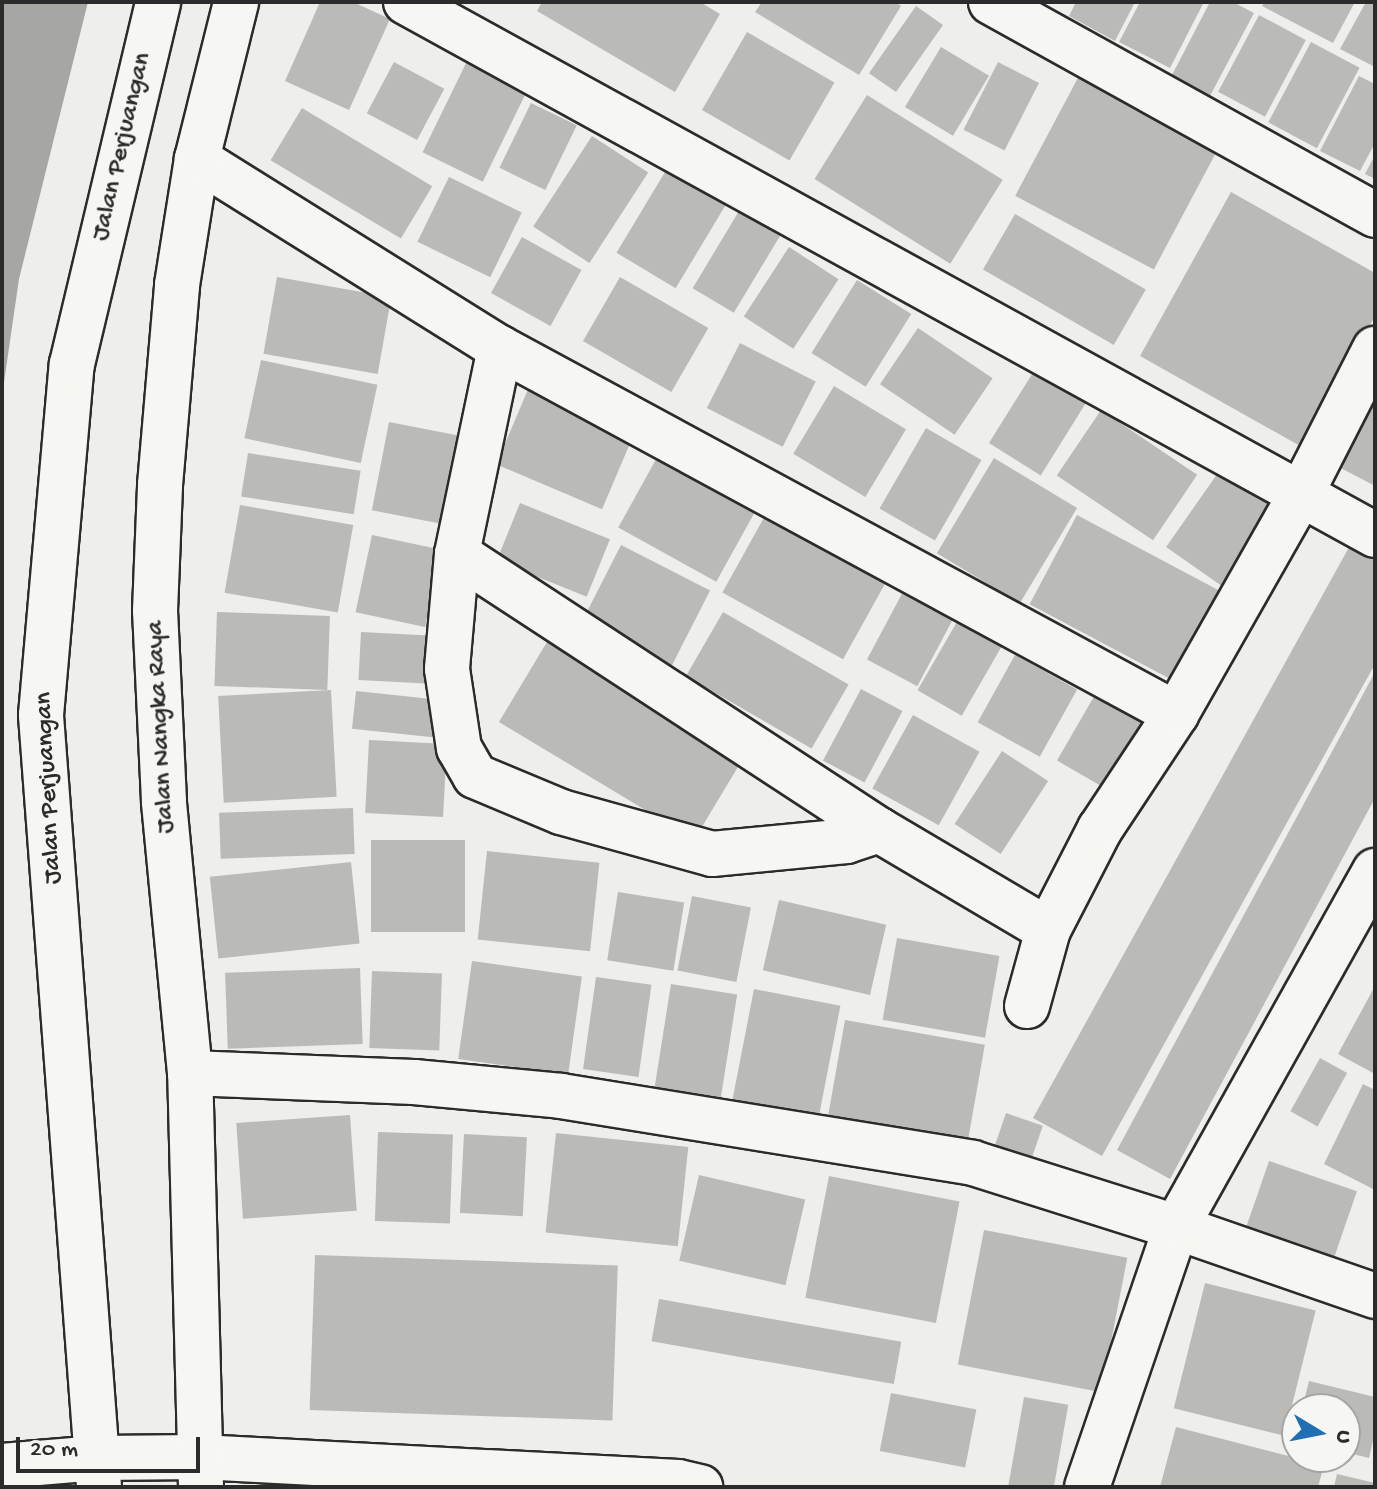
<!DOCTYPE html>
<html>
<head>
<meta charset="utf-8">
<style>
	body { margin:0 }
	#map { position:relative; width:1377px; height:1489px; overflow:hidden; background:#eeeeea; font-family:"Gochi Hand",sans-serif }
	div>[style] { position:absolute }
	.water>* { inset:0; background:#a6a6a3 }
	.building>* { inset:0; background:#babab7; transform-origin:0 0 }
	.roads { filter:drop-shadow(2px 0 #2b2b2b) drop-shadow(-2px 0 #2b2b2b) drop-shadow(0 2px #2b2b2b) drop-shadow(0 -2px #2b2b2b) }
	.minor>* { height:44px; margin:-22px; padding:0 22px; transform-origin:22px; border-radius:22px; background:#f6f6f2 }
	.primary>* { height:44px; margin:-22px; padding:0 22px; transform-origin:22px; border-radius:22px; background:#f6f6f2 }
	span { translate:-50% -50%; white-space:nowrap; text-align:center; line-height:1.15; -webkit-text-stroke:8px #f6f6f2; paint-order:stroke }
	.street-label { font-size:26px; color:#2b2b2b }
	.frame { position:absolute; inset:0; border:4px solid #2b2b2b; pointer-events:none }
	.north { position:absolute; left:1281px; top:1393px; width:80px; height:80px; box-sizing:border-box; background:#f6f6f2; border:2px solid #a5a5a2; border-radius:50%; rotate:100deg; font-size:22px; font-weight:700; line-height:32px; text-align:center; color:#2b2b2b }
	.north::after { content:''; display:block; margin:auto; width:28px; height:36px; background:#1f6fb2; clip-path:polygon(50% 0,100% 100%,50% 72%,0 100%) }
	.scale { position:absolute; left:16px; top:1437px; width:184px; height:36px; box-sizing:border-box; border:4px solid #2b2b2b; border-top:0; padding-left:10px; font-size:24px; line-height:28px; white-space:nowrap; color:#2b2b2b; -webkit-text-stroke:6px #f6f6f2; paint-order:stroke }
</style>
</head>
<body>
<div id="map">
	<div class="water">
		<i style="clip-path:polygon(2px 2px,88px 2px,19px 279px,2px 396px)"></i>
	</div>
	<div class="building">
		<i style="clip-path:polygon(320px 2px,353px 2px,390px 19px,349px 110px,285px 81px)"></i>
		<i style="clip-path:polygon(542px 2px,700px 2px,720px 14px,675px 92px,537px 11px)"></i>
		<i style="clip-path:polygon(762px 2px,895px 2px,901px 6px,859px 75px,755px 12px)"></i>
		<i style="clip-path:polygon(1076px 2px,1135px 2px,1115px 41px,1069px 16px)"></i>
		<i style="clip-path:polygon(1140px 2px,1204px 2px,1170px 68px,1119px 42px)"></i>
		<i style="clip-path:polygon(1210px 2px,1233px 2px,1254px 13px,1210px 96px,1172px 75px)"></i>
		<i style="clip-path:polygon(1265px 2px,1355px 2px,1333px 43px,1262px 6px)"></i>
		<i style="clip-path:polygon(1366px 2px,1375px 2px,1375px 67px,1340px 49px)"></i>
		<i style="left:916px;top:6px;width:33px;height:82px;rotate:35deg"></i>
		<i style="left:1259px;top:15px;width:53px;height:87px;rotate:28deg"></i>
		<i style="left:747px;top:32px;width:101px;height:90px;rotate:30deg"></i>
		<i style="left:1311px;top:42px;width:55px;height:91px;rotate:28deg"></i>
		<i style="left:941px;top:47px;width:56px;height:70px;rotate:31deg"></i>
		<i style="left:469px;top:57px;width:67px;height:106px;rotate:26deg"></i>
		<i style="left:394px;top:62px;width:57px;height:58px;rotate:28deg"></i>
		<i style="left:998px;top:62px;width:46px;height:76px;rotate:27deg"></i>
		<i style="left:1080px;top:74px;width:157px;height:138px;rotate:28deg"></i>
		<i style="clip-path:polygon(1359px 76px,1375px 84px,1375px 143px,1360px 171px,1320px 151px)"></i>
		<i style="left:867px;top:95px;width:160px;height:99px;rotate:32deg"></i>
		<i style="left:531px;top:103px;width:51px;height:72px;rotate:26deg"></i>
		<i style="left:302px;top:108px;width:152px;height:61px;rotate:31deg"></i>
		<i style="left:592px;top:136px;width:67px;height:108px;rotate:33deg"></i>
		<i style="clip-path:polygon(1375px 155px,1375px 179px,1365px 174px)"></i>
		<i style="left:668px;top:167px;width:69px;height:100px;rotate:31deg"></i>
		<i style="left:449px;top:177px;width:81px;height:72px;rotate:26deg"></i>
		<i style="clip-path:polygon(1231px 192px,1375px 273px,1375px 316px,1302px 447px,1140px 356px)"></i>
		<i style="left:739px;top:211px;width:48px;height:90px;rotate:31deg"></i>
		<i style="left:1015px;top:214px;width:151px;height:64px;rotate:30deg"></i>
		<i style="left:522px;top:237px;width:68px;height:64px;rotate:29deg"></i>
		<i style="left:789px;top:247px;width:59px;height:83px;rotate:33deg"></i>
		<i style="left:277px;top:277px;width:116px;height:78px;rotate:10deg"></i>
		<i style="left:620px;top:277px;width:102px;height:74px;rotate:30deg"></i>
		<i style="left:857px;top:280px;width:64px;height:86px;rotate:32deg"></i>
		<i style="left:918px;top:328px;width:90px;height:68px;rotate:34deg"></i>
		<i style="left:740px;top:343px;width:85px;height:73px;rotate:27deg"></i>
		<i style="left:261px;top:360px;width:119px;height:80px;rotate:12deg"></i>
		<i style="left:1034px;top:371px;width:61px;height:85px;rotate:32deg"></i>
		<i style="left:834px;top:386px;width:84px;height:79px;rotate:31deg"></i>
		<i style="left:529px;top:387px;width:115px;height:84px;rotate:23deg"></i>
		<i style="clip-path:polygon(1375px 394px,1375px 486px,1337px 466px)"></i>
		<i style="left:1101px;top:410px;width:116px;height:79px;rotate:34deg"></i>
		<i style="left:389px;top:422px;width:81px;height:90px;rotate:11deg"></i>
		<i style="left:926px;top:428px;width:64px;height:93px;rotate:30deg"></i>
		<i style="left:248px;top:453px;width:114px;height:44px;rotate:9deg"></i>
		<i style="left:659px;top:454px;width:112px;height:84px;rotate:29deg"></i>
		<i style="left:994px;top:458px;width:97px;height:111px;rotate:31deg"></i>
		<i style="left:1220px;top:470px;width:78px;height:94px;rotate:35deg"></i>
		<i style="left:520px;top:503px;width:97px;height:62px;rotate:22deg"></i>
		<i style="left:240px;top:505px;width:115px;height:89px;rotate:10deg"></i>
		<i style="left:767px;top:512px;width:138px;height:92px;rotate:29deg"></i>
		<i style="left:1077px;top:515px;width:162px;height:101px;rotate:28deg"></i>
		<i style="clip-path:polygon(1358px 531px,1375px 541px,1375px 664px,1102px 1156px,1033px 1118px)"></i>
		<i style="left:372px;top:535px;width:71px;height:79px;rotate:12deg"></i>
		<i style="left:621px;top:545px;width:100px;height:84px;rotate:27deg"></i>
		<i style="left:905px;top:588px;width:57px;height:81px;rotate:28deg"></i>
		<i style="left:217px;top:612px;width:113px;height:74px;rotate:2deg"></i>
		<i style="left:723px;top:612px;width:145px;height:74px;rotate:30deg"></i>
		<i style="left:958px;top:620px;width:51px;height:81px;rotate:30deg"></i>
		<i style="left:361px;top:632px;width:82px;height:48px;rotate:3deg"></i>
		<i style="left:553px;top:632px;width:228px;height:105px;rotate:31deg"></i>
		<i style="left:1015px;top:655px;width:71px;height:77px;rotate:29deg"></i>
		<i style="clip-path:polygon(1375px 672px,1375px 798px,1170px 1179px,1117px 1150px)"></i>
		<i style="left:861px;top:689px;width:47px;height:81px;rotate:28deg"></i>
		<i style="left:331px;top:690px;width:107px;height:113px;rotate:87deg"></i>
		<i style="left:356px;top:691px;width:81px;height:38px;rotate:6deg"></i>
		<i style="left:1096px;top:693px;width:67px;height:78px;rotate:30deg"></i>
		<i style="left:913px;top:715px;width:76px;height:84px;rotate:29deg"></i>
		<i style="left:369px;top:740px;width:78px;height:73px;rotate:3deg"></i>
		<i style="left:1002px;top:751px;width:55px;height:87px;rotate:33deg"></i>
		<i style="left:353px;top:808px;width:46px;height:134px;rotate:88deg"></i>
		<i style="left:371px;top:840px;width:94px;height:92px"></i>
		<i style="left:487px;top:851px;width:113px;height:89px;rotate:6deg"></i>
		<i style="left:351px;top:862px;width:82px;height:142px;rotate:84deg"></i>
		<i style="left:618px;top:892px;width:67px;height:69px;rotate:9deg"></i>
		<i style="left:692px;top:896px;width:60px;height:76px;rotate:11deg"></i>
		<i style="left:779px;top:900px;width:110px;height:72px;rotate:13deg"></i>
		<i style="left:897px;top:938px;width:104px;height:83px;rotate:10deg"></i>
		<i style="left:472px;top:961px;width:111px;height:99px;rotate:8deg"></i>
		<i style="left:360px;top:968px;width:76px;height:135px;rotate:88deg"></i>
		<i style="left:372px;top:971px;width:70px;height:77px;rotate:2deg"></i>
		<i style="left:596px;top:977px;width:56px;height:93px;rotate:8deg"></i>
		<i style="left:671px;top:984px;width:67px;height:104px;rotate:9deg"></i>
		<i style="clip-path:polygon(1375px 986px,1375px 1074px,1338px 1054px)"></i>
		<i style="left:754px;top:989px;width:88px;height:121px;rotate:11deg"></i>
		<i style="left:845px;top:1020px;width:142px;height:108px;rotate:10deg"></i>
		<i style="left:1320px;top:1058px;width:31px;height:61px;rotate:29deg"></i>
		<i style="clip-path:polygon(1363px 1084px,1375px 1090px,1375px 1190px,1324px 1164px)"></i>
		<i style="left:1006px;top:1113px;width:39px;height:48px;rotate:19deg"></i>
		<i style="left:350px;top:1115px;width:96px;height:114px;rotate:86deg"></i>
		<i style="left:378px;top:1132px;width:75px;height:89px;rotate:2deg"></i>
		<i style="left:556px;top:1133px;width:133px;height:100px;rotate:6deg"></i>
		<i style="left:464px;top:1134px;width:63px;height:79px;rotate:3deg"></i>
		<i style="left:1269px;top:1161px;width:93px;height:73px;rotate:19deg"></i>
		<i style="left:699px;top:1175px;width:109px;height:88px;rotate:13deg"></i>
		<i style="left:829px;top:1176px;width:133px;height:124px;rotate:11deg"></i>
		<i style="left:984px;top:1230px;width:146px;height:137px;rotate:11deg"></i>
		<i style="left:315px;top:1255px;width:303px;height:155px;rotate:2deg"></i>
		<i style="left:1205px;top:1283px;width:114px;height:129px;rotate:14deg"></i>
		<i style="left:659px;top:1299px;width:246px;height:43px;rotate:10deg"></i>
		<i style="clip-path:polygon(1309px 1381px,1375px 1397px,1375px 1432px,1369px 1458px,1345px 1452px,1345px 1409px,1302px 1409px)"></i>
		<i style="left:891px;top:1393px;width:87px;height:59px;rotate:11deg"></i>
		<i style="left:1024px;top:1397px;width:45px;height:91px;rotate:10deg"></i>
		<i style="clip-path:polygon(1176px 1427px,1324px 1465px,1318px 1487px,1160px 1487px)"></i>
		<i style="clip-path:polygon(1337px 1474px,1375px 1483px,1375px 1487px,1334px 1487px)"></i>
	</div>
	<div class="roads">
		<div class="minor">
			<i style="left:406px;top:2px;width:1106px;rotate:28.81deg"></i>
			<i style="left:991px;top:2px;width:439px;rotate:29deg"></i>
			<i style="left:197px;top:159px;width:357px;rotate:32deg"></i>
			<i style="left:500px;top:348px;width:210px;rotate:101.8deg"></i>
			<i style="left:457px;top:554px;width:115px;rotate:95deg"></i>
			<i style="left:447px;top:669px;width:80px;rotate:81.4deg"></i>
			<i style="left:459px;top:748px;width:32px;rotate:60deg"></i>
			<i style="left:475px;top:776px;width:93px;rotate:22.7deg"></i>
			<i style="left:561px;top:812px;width:157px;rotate:15.5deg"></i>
			<i style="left:712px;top:854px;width:135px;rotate:-5.5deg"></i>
			<i style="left:846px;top:841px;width:35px;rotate:-18deg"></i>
			<i style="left:500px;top:348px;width:769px;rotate:28.43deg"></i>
			<i style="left:457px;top:554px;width:504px;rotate:33.19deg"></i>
			<i style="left:879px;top:830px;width:196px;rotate:30.6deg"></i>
			<i style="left:1027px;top:1006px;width:79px;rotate:-74.6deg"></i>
			<i style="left:1048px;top:930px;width:114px;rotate:-62.8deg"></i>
			<i style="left:1100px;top:829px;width:138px;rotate:-56.5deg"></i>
			<i style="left:1176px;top:714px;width:253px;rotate:-60.4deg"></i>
			<i style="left:1301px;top:494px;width:163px;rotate:-63deg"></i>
			<i style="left:190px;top:1073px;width:224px;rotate:2.3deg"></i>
			<i style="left:414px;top:1082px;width:148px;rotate:5.4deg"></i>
			<i style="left:561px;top:1096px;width:417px;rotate:9.2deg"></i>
			<i style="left:973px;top:1163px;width:213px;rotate:17.5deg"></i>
			<i style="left:1176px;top:1227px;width:211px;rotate:19.1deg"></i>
			<i style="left:98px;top:1458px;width:102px;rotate:-0.6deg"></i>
			<i style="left:200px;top:1457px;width:479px;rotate:3deg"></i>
			<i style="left:678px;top:1482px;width:23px;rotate:13deg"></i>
			<i style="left:201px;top:1487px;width:414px;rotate:-91.5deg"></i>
			<i style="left:190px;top:1073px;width:273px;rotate:-95.5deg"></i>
			<i style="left:164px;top:801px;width:190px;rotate:-92.7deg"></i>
			<i style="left:155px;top:611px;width:126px;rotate:-87.7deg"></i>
			<i style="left:160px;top:485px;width:201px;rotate:-85.1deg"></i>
			<i style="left:177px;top:285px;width:128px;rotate:-81deg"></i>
			<i style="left:197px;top:159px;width:162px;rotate:-76deg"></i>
			<i style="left:1087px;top:1487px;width:275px;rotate:-71.1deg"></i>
			<i style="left:1176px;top:1227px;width:408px;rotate:-60.8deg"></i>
		</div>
		<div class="primary">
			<i style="left:2px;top:1466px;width:96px;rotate:-4.8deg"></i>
			<i style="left:99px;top:1487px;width:774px;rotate:-94.3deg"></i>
			<i style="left:41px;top:715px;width:352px;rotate:-85deg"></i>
			<i style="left:72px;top:364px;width:372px;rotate:-76.6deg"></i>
		</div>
	</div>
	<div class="street-label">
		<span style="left:123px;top:147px;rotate:-77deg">Jalan Perjuangan</span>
		<span style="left:162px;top:727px;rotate:-93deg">Jalan Nangka Raya</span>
		<span style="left:50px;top:788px;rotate:-93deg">Jalan Perjuangan</span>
	</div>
	<div class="frame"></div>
	<div class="north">U</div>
	<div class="scale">20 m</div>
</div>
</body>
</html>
